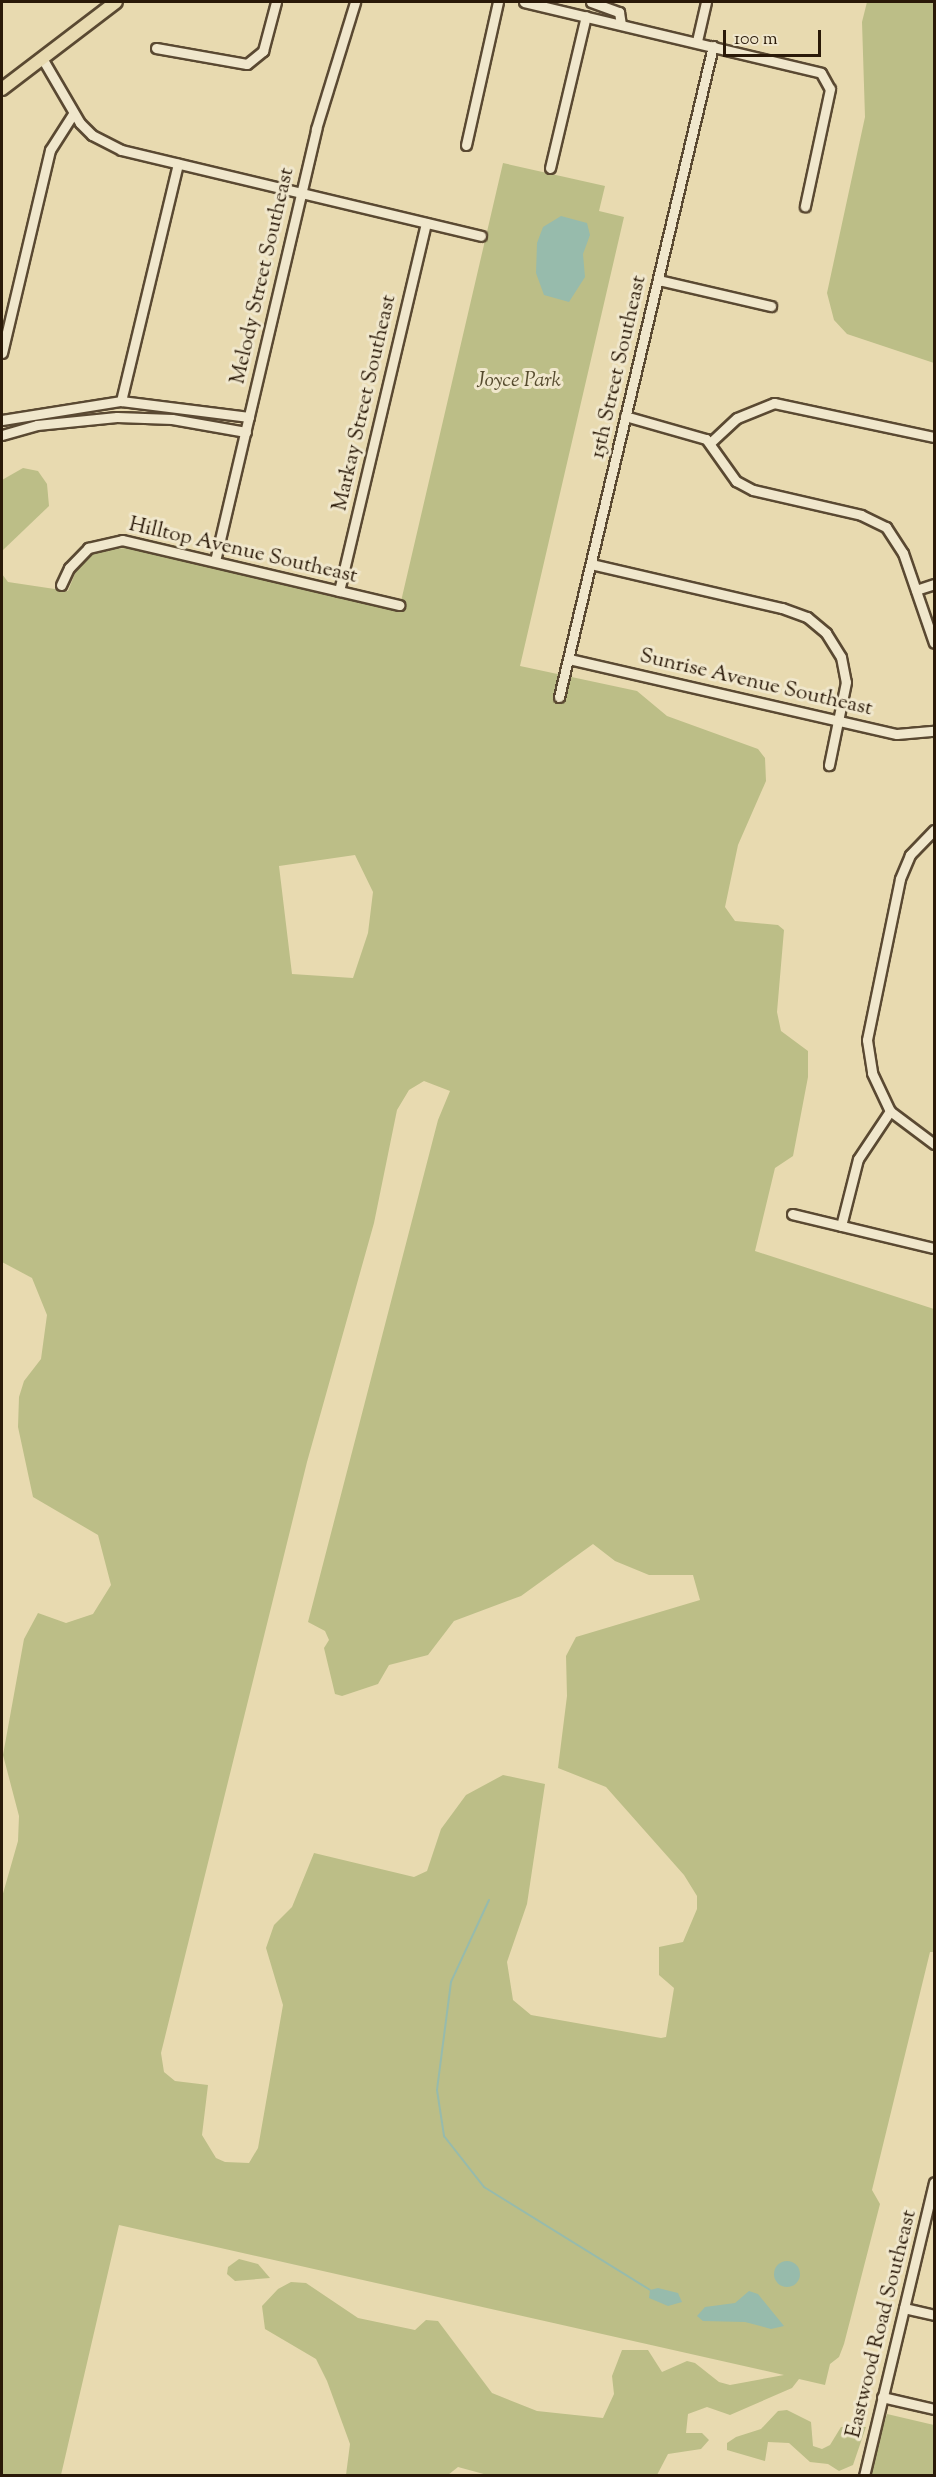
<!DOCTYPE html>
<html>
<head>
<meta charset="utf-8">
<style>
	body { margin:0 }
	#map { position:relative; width:936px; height:2477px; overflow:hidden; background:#e8dab0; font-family:"Sorts Mill Goudy",serif }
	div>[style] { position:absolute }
	.green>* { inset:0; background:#bcbe87 }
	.water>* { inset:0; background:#97bbac }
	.round { border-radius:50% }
	.stream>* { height:2px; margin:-1px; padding:0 1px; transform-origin:1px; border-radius:1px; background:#97bbac }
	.roads { filter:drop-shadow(2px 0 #5a4932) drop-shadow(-2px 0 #5a4932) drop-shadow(0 2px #5a4932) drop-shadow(0 -2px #5a4932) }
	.minor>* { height:9px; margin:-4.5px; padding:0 4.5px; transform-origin:4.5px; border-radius:4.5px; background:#f0e7cc }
	.major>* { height:12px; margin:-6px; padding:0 6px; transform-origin:6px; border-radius:6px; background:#e8dab0 }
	span { translate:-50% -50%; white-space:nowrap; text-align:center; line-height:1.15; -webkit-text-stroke:6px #f0e7cc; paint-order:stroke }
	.street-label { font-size:21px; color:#2a1908 }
	.park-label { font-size:21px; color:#564b2e; font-style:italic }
	.frame { position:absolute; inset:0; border:3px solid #2a1908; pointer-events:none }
	.scale { position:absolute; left:723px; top:30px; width:98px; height:27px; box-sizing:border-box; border:3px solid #2a1908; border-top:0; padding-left:8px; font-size:18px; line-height:21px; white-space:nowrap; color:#2a1908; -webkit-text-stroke:4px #f0e7cc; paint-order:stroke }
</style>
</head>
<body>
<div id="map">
	<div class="green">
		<i style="clip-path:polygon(867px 2px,934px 2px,934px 363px,847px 334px,834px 320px,827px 293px,865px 117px,862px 22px)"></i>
		<i style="clip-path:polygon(evenodd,503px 163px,605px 186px,599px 211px,624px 217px,520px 666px,637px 691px,667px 716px,758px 749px,765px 758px,766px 781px,738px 845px,725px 907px,735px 921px,778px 925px,784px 930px,777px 1012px,781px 1031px,808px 1051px,808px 1077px,793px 1156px,775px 1168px,755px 1251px,934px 1309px,934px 1952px,930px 1952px,872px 2190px,880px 2204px,844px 2344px,839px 2357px,830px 2364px,825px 2385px,799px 2379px,792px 2388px,730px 2415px,707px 2407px,688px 2414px,686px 2433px,702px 2433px,709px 2440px,701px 2449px,668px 2454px,657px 2475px,491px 2476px,458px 2467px,448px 2475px,346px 2475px,350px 2444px,327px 2381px,316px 2359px,265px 2329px,262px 2306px,278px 2289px,291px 2282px,306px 2283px,358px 2318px,415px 2330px,426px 2320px,438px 2321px,492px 2393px,537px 2411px,603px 2418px,614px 2394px,612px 2376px,622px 2350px,648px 2350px,662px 2372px,687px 2361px,695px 2363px,719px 2382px,730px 2385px,784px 2375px,119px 2225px,61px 2475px,2px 2475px,2px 1897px,18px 1841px,19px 1816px,3px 1755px,24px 1639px,38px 1613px,66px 1623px,93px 1614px,111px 1585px,98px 1535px,33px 1497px,18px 1427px,19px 1397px,24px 1381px,41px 1359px,47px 1315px,32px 1278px,2px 1262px,2px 574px,8px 582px,68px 591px,78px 566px,95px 552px,133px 547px,399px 610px,503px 163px,355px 855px,373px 892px,368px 933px,353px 978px,292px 974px,279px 866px,355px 855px,503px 163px,424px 1081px,450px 1091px,438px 1120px,308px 1622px,325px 1631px,329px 1640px,324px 1648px,335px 1694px,342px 1696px,378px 1684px,389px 1665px,428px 1655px,454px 1621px,521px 1596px,593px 1544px,615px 1561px,649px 1575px,693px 1575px,700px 1600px,576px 1637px,566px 1656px,567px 1696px,558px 1768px,606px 1787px,684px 1875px,697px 1896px,697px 1909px,683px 1942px,659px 1947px,659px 1975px,674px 1988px,666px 2037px,661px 2038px,531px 2015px,513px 2000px,507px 1962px,527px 1904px,545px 1784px,503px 1775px,466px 1795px,441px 1829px,427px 1871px,414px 1877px,314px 1853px,292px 1907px,274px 1925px,266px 1948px,283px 2005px,258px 2148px,249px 2163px,225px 2162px,216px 2158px,202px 2135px,208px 2085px,175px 2081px,164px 2072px,161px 2053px,307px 1462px,374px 1223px,397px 1110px,409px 1090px,424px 1081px)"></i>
		<i style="clip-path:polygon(23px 468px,38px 471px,47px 484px,49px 506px,2px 551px,2px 480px)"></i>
		<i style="clip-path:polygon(239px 2259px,258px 2264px,270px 2278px,235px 2281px,227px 2274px,228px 2267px)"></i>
		<i style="clip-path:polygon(787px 2410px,811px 2422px,813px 2446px,822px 2449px,830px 2445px,841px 2427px,866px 2427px,853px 2465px,839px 2471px,828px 2464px,810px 2462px,789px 2443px,768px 2442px,765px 2461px,727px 2450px,727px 2443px,736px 2437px,761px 2429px,778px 2411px)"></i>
		<i style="clip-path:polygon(887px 2414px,934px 2425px,934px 2475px,867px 2475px)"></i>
	</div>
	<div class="water">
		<i style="clip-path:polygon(561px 216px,587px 223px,590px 235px,583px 254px,585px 277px,569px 302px,544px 295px,536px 273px,537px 243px,543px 227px)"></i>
		<i class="round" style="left:774px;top:2261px;width:26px;height:26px"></i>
		<i style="clip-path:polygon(658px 2288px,678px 2293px,682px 2302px,668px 2306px,649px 2298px,650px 2290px)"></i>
		<i style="clip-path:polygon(749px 2291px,758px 2294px,784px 2326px,771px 2329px,745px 2322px,703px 2321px,697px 2316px,705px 2307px,735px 2303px)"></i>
	</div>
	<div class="stream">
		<i style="left:489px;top:1900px;width:90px;rotate:114.9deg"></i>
		<i style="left:451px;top:1982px;width:109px;rotate:97.4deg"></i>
		<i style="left:437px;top:2090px;width:47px;rotate:81.3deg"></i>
		<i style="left:444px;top:2136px;width:65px;rotate:51.9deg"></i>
		<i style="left:484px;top:2187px;width:195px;rotate:31.8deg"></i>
	</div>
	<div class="roads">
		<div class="minor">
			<i style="left:524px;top:2px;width:305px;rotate:13.4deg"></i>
			<i style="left:821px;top:73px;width:18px;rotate:61deg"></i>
			<i style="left:830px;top:89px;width:120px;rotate:102.1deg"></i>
			<i style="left:591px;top:2px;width:30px;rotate:20deg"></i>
			<i style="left:619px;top:12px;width:12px;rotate:81deg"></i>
			<i style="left:697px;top:41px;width:40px;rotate:-77deg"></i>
			<i style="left:156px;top:48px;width:92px;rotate:10deg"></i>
			<i style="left:247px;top:64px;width:21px;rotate:-39deg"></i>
			<i style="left:263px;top:51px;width:51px;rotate:-75.1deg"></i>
			<i style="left:42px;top:58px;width:75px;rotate:59.7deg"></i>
			<i style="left:80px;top:123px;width:17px;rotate:45deg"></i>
			<i style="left:92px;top:135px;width:33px;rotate:27deg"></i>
			<i style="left:121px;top:150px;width:370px;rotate:13.4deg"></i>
			<i style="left:466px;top:145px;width:147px;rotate:-77.4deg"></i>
			<i style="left:550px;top:168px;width:156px;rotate:-76.7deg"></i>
			<i style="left:658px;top:280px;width:116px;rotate:13deg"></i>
			<i style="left:2px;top:353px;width:209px;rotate:-76.7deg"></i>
			<i style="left:50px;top:150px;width:43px;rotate:-57.4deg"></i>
			<i style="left:121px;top:401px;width:244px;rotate:-76.5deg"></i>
			<i style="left:625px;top:416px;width:84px;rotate:15.9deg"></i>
			<i style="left:706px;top:439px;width:52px;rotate:54.5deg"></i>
			<i style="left:736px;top:481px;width:19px;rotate:28deg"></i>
			<i style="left:753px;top:490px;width:111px;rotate:13deg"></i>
			<i style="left:861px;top:515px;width:28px;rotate:26deg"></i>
			<i style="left:886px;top:527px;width:31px;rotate:57deg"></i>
			<i style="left:903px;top:553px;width:95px;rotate:71deg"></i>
			<i style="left:2px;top:420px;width:121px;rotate:-9.1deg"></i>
			<i style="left:121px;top:401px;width:129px;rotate:7.1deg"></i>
			<i style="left:2px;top:435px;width:36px;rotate:-16deg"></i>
			<i style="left:37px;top:425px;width:80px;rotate:-5.7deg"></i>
			<i style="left:117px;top:417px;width:55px;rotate:2.1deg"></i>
			<i style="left:172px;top:419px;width:75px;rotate:10deg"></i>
			<i style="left:711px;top:442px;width:35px;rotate:-43deg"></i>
			<i style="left:737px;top:418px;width:40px;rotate:-22deg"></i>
			<i style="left:774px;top:403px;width:164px;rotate:12deg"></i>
			<i style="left:215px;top:561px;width:444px;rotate:-76.8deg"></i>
			<i style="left:316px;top:129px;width:133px;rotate:-72.9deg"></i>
			<i style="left:591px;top:564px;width:196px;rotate:13deg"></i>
			<i style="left:782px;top:608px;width:27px;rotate:20deg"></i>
			<i style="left:807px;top:617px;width:25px;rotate:40deg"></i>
			<i style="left:826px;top:633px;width:28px;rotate:58deg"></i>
			<i style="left:841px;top:657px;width:25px;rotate:79deg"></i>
			<i style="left:846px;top:682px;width:85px;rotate:101.6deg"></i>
			<i style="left:61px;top:585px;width:19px;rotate:-65deg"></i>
			<i style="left:69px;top:568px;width:28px;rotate:-46deg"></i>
			<i style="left:88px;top:548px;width:35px;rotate:-13deg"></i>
			<i style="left:122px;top:540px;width:285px;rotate:13.2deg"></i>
			<i style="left:916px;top:590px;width:19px;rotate:-18deg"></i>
			<i style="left:339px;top:591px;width:378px;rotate:-76.7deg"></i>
			<i style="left:569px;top:659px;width:336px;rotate:12.9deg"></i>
			<i style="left:897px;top:734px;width:37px;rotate:-5deg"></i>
			<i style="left:559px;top:697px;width:669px;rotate:-76.69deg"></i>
			<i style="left:934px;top:830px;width:35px;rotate:134deg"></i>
			<i style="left:910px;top:855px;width:26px;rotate:113deg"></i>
			<i style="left:900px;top:879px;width:164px;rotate:101.6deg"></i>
			<i style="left:867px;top:1040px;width:33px;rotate:81deg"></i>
			<i style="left:872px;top:1073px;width:42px;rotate:64.7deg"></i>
			<i style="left:890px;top:1111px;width:55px;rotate:36.9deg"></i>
			<i style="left:792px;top:1214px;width:146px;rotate:13.5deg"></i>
			<i style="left:841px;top:1226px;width:69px;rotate:-75.8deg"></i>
			<i style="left:858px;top:1159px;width:58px;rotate:-56.3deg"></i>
			<i style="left:904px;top:2308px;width:31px;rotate:13deg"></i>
			<i style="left:882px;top:2397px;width:53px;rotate:13deg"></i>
			<i style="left:864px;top:2476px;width:302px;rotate:-76.6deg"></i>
		</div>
		<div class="major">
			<i style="left:2px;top:89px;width:143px;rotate:-37.3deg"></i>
		</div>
	</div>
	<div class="street-label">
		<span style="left:263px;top:276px;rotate:-77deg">Melody Street Southeast</span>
		<span style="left:619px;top:367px;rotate:-77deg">15th Street Southeast</span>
		<span style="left:365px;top:403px;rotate:-77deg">Markay Street Southeast</span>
		<span style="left:243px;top:551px;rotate:13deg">Hilltop Avenue Southeast</span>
		<span style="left:756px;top:683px;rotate:13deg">Sunrise Avenue Southeast</span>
		<span style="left:882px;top:2324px;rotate:-76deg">Eastwood Road Southeast</span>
	</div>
	<div class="park-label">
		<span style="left:519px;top:381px">Joyce Park</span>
	</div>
	<div class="frame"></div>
	<div class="scale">100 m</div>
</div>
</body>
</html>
